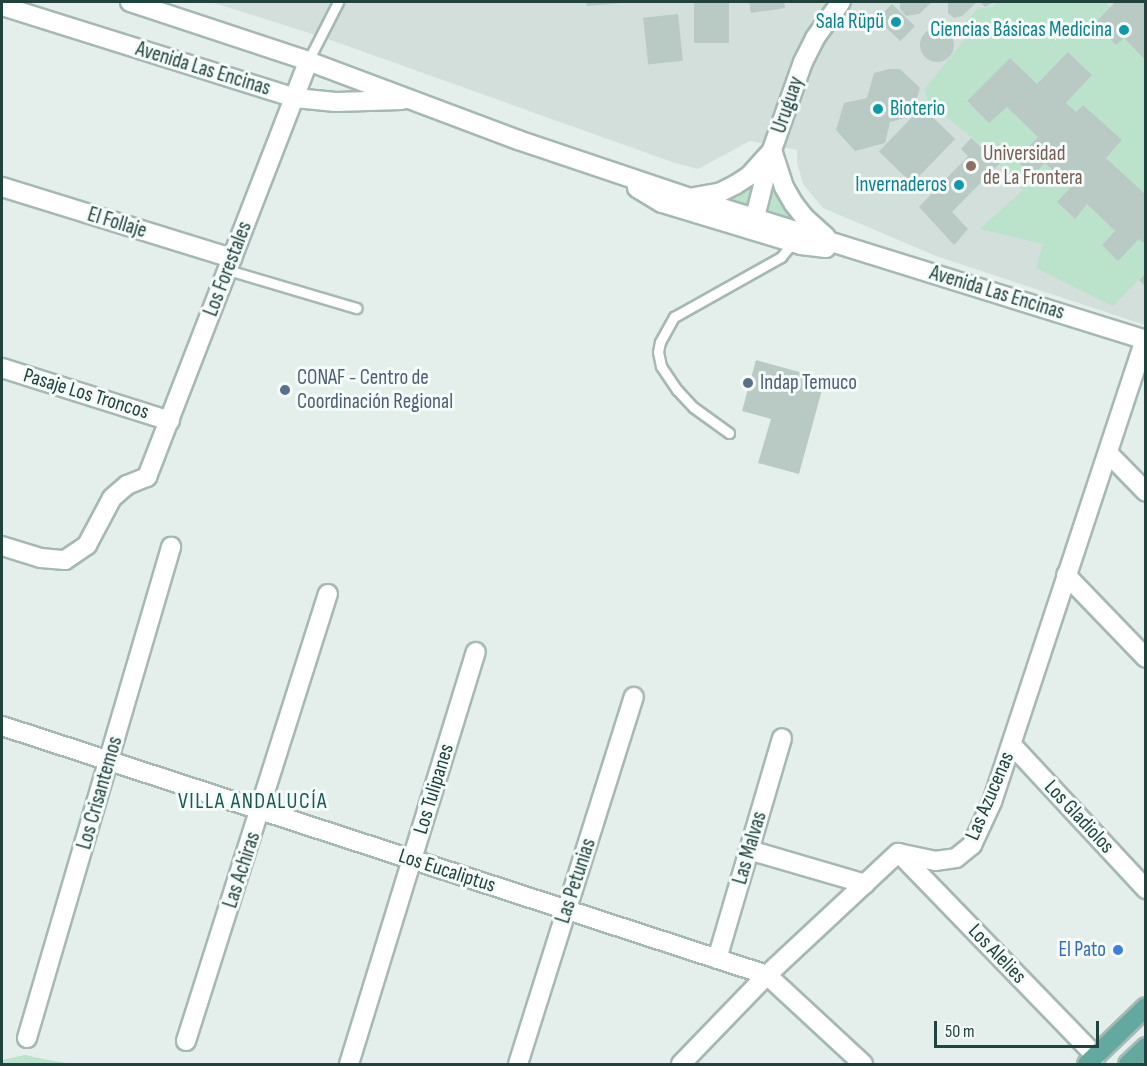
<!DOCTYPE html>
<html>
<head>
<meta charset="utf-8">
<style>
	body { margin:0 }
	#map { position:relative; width:1147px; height:1066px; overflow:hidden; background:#e4efeb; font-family:"Sofia Sans Condensed",sans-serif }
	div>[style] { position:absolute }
	.built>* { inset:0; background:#d2dfdb }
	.green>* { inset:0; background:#bbe2ca }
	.building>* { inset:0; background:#b9cac5; transform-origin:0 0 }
	.round { border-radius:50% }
	.roads { filter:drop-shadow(2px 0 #a6b8b4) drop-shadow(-2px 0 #a6b8b4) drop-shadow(0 2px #a6b8b4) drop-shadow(0 -2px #a6b8b4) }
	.service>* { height:9px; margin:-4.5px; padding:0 4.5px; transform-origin:4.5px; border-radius:4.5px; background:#fff }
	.minor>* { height:18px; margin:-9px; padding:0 9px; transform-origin:9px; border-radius:9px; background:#fff }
	.secondary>* { height:18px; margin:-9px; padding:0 9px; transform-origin:9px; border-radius:9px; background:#fff }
	.primary>* { height:18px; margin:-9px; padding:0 9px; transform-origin:9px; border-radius:9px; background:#64a9a0 }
	.dots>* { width:16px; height:16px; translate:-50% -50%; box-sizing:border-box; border:3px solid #f5fbf9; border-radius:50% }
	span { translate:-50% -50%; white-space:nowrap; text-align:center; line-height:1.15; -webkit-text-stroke:6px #f5fbf9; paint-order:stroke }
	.culture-label { font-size:21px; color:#0d838f }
	.right { translate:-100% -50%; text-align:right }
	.left { translate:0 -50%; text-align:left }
	.street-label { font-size:21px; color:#21433e }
	.education-label { font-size:21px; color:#785e54 }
	.service-label { font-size:21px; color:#4e5e75 }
	.shop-label { font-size:21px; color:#366cbe }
	.neighbourhood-label { font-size:22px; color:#1a5851; letter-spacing:1.5px }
	.frame { position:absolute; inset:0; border:3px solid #21433e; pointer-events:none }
	.scale { position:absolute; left:934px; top:1021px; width:165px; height:27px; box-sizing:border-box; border:3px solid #21433e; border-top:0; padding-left:8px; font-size:18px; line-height:21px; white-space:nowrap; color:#21433e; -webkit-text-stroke:4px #f5fbf9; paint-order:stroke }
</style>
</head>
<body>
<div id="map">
	<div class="built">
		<i style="clip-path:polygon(211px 2px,1145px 2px,1145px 325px,936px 256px,823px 208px,803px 184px,797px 162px,797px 150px,750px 141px,698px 169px,675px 163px,322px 37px)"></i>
	</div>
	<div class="green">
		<i style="clip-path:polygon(996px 2px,1105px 2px,1110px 7px,1096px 23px,1124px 38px,1145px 61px,1145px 195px,1106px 158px,1122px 140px,1083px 105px,1076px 112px,1066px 103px,1092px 75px,1069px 52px,1037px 84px,1010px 58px,967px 102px,989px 123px,1007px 107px,1038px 137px,1016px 159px,1032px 175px,1045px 163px,1070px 188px,1057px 202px,1074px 219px,1089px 201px,1115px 231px,1102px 245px,1118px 260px,1139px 239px,1145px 245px,1145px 273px,1113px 306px,1036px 268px,1043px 244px,980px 229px,1023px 190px,981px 145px,929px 103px,924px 90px,970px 33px,965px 22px,977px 9px,995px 6px)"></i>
		<i style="clip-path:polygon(772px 163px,805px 230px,760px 214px)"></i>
		<i style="clip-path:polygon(764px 167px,751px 211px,720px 198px)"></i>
		<i style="clip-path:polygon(25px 1055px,48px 1060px,73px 1064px,2px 1064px,2px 1060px)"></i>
	</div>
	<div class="building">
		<i style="clip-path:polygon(586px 2px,622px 2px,622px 3px,587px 6px)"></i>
		<i style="left:694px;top:2px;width:35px;height:41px"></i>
		<i style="clip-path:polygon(749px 2px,784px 2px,785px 8px,751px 13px)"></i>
		<i style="clip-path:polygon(900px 2px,932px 2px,919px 14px,906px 16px,900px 9px)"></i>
		<i style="clip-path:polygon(948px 2px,977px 2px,962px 16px,954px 18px,948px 13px)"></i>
		<i style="clip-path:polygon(980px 2px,994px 2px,985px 7px)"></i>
		<i style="clip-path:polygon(1115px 2px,1146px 2px,1146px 61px,1124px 38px,1116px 45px,1095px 23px)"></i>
		<i style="left:892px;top:4px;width:32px;height:21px;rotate:44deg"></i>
		<i style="left:678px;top:14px;width:47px;height:35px;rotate:84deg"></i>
		<i class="round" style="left:920px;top:28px;width:34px;height:34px"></i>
		<i style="clip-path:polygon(1068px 52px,1092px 75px,1066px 103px,1076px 112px,1083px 105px,1122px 140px,1106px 158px,1146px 195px,1146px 245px,1139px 239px,1118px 261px,1102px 245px,1115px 231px,1087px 204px,1075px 219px,1057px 202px,1070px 188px,1045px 163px,1032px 176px,1016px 159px,1038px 137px,1007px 107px,989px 123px,967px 101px,1010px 58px,1037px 84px)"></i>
		<i style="clip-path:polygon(889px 69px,900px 69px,920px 88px,912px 116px,890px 122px,885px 143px,855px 151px,836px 130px,844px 103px,867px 98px,874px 73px)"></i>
		<i style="left:922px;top:107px;width:46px;height:62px;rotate:44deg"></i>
		<i style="clip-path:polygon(971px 138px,1000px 163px,952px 212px,968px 229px,954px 245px,919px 207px,968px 156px,961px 149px)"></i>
		<i style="clip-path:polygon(1146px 273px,1146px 287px,1139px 280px)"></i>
		<i style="clip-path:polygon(756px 360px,825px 379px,799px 474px,758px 463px,771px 419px,742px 411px)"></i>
	</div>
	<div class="roads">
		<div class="service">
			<i style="left:308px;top:61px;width:66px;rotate:-63deg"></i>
			<i style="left:228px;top:270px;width:134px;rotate:16.5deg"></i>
			<i style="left:729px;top:433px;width:44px;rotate:-144.2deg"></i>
			<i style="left:693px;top:407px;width:23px;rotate:-133deg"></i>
			<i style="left:677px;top:390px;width:29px;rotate:-124deg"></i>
			<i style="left:661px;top:366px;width:14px;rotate:-102deg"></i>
			<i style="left:658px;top:352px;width:10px;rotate:-79deg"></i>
			<i style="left:660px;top:342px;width:29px;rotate:-61deg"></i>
			<i style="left:674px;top:317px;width:123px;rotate:-29.3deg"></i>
			<i style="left:781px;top:257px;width:19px;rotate:-51deg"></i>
		</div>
		<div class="minor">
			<i style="left:2px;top:187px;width:241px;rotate:17.2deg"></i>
			<i style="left:2px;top:368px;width:176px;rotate:17.5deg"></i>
			<i style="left:1108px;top:453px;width:54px;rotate:45.7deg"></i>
			<i style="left:2px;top:546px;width:41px;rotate:17.1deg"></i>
			<i style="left:41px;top:558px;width:24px;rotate:5deg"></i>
			<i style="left:65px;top:560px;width:27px;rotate:-34deg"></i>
			<i style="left:87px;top:545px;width:53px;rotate:-62deg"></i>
			<i style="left:112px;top:498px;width:20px;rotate:-41deg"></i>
			<i style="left:127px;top:485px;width:22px;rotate:-22deg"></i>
			<i style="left:147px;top:477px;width:446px;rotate:-68.8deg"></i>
			<i style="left:1066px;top:575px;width:115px;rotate:46.1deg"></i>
			<i style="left:2px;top:726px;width:805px;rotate:18.03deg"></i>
			<i style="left:767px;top:975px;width:131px;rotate:42.8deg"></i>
			<i style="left:1012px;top:745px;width:197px;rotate:47.1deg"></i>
			<i style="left:749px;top:850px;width:121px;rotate:16.3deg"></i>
			<i style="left:898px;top:853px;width:38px;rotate:12deg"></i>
			<i style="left:935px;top:861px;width:21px;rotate:-8deg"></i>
			<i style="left:956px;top:858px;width:21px;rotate:-39deg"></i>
			<i style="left:972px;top:845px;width:47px;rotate:-65.1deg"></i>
			<i style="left:992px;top:802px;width:488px;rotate:-71.7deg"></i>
			<i style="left:899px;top:853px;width:283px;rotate:45.9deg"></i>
			<i style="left:717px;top:959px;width:230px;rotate:-73.6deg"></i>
			<i style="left:27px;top:1038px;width:512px;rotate:-73.65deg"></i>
			<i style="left:186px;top:1041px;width:469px;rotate:-72.4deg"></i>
			<i style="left:349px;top:1064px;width:431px;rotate:-72.9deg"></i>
			<i style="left:518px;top:1064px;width:385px;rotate:-72.5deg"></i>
			<i style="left:681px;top:1064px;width:124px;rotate:-46deg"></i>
			<i style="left:767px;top:975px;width:179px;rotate:-43deg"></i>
		</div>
		<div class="secondary">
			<i style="left:130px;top:2px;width:188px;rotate:18.3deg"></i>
			<i style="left:308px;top:61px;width:224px;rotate:20.6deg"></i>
			<i style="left:518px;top:140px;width:182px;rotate:18.6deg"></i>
			<i style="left:690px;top:198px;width:478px;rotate:17.3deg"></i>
			<i style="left:2px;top:6px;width:307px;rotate:17.4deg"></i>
			<i style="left:295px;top:98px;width:41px;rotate:5.6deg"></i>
			<i style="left:336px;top:102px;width:66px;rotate:-1.7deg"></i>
			<i style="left:772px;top:150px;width:39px;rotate:72deg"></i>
			<i style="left:784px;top:187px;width:20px;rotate:60deg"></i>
			<i style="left:794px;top:204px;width:18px;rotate:52deg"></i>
			<i style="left:805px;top:218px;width:28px;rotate:42deg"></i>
			<i style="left:637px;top:188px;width:29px;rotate:31deg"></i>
			<i style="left:662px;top:203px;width:145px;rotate:16.8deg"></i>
			<i style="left:801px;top:245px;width:25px;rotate:7deg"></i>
			<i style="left:694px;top:197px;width:27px;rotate:-10deg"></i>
			<i style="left:721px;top:192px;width:16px;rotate:-27deg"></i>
			<i style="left:735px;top:185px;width:17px;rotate:-33deg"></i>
			<i style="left:749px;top:176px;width:30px;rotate:-48deg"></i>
			<i style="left:755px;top:217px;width:69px;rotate:-75.8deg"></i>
			<i style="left:772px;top:150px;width:93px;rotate:-70.6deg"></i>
			<i style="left:803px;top:62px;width:27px;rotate:-63deg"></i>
			<i style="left:815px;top:38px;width:44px;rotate:-54.2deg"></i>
		</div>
		<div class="primary">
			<i style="left:1087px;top:1064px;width:82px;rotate:-44deg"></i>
			<i style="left:1128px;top:1064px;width:25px;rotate:-43deg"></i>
		</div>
	</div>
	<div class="dots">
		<i style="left:896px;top:22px;background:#0f9aa8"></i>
		<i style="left:1124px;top:30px;background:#0f9aa8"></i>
		<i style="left:878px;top:109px;background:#0f9aa8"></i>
		<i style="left:971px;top:166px;background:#8d6e63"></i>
		<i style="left:959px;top:185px;background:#0f9aa8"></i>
		<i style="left:748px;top:383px;background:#5c6f8a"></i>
		<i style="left:285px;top:390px;background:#5c6f8a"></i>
		<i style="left:1118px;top:950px;background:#3f7fe0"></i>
	</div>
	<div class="culture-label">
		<span class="right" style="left:884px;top:22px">Sala Rüpü</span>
		<span class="right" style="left:1112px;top:30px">Ciencias Básicas Medicina</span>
		<span class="left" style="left:890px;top:109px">Bioterio</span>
		<span class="right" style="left:947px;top:185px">Invernaderos</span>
	</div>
	<div class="street-label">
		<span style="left:203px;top:69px;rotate:17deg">Avenida Las Encinas</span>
		<span style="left:788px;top:105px;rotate:-71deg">Uruguay</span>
		<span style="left:117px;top:223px;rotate:17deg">El Follaje</span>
		<span style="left:228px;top:269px;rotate:-69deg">Los Forestales</span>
		<span style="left:997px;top:293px;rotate:17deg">Avenida Las Encinas</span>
		<span style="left:86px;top:394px;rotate:17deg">Pasaje Los Troncos</span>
		<span style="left:434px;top:789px;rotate:-73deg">Los Tulipanes</span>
		<span style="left:100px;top:793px;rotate:-74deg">Los Crisantemos</span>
		<span style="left:990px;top:796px;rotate:-67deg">Las Azucenas</span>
		<span style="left:1079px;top:817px;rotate:47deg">Los Gladiolos</span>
		<span style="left:750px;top:848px;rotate:-74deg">Las Malvas</span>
		<span style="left:242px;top:870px;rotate:-72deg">Las Achiras</span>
		<span style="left:447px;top:871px;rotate:18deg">Los Eucaliptus</span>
		<span style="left:576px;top:881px;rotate:-72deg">Las Petunias</span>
		<span style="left:997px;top:954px;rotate:46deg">Los Alelies</span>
	</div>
	<div class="education-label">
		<span class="left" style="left:983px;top:166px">Universidad<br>de La Frontera</span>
	</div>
	<div class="service-label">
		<span class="left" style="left:297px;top:390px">CONAF - Centro de<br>Coordinación Regional</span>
		<span class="left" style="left:760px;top:383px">Indap Temuco</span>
	</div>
	<div class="shop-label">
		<span class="right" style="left:1106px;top:950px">El Pato</span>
	</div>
	<div class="neighbourhood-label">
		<span style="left:253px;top:802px">VILLA ANDALUCÍA</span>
	</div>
	<div class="frame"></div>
	<div class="scale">50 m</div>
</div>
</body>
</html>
